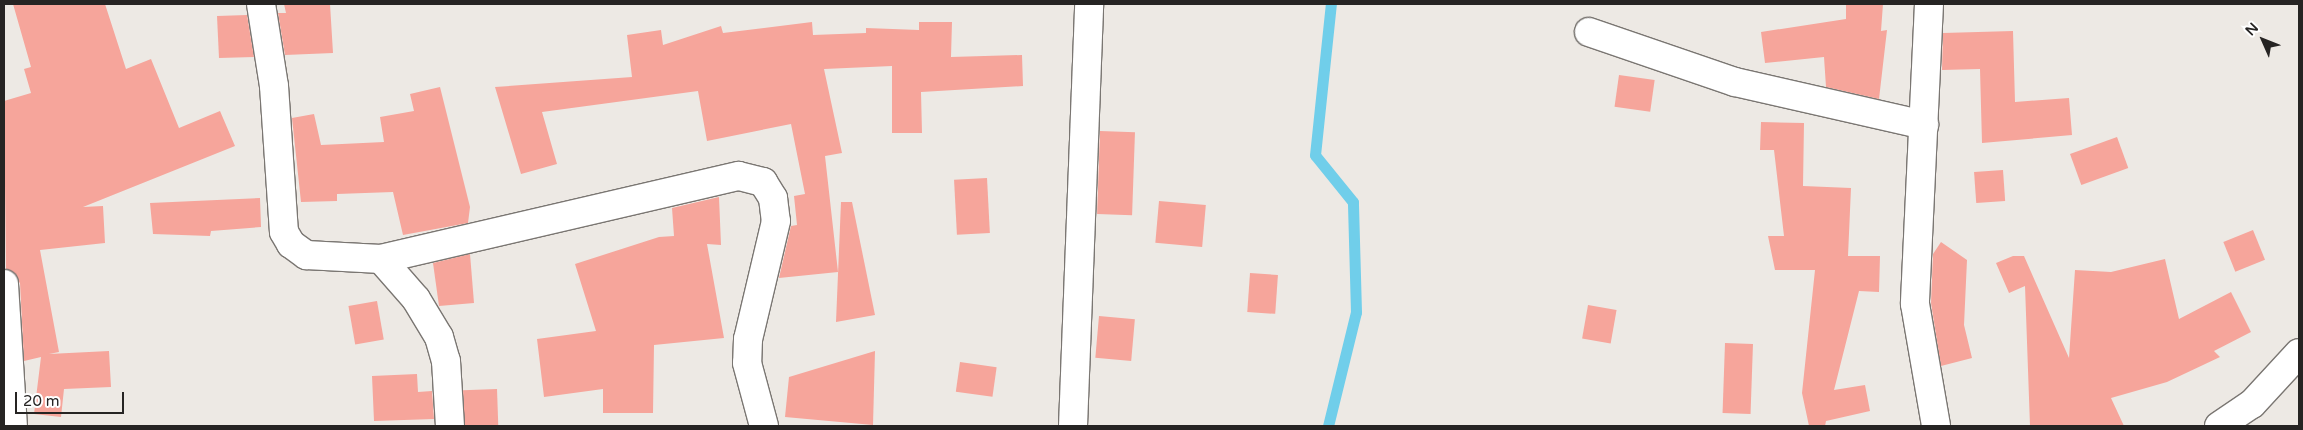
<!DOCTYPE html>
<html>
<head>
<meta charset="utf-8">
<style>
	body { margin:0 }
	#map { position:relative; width:2303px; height:430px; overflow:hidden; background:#ede9e4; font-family:"Varela Round",sans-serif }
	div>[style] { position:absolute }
	.stream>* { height:11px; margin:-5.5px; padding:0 5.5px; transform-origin:5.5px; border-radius:5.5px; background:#70ceea }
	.building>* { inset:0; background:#f6a59b; transform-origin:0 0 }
	.roads { filter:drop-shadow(1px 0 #7a7672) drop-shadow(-1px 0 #7a7672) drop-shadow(0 1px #7a7672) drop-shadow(0 -1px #7a7672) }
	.street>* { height:28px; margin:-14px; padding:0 14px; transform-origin:14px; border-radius:14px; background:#fff }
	span { translate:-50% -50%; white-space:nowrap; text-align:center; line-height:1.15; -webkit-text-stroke:4px #fff; paint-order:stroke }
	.frame { position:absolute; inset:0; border:5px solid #262423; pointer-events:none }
	.north { position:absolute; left:2238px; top:15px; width:50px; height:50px; -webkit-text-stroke:4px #fff; paint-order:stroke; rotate:314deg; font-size:14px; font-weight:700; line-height:20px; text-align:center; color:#262423 }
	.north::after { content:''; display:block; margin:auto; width:18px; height:22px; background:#262423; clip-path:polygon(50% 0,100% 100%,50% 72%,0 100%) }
	.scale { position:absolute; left:15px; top:392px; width:109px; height:22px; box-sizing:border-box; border:2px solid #262423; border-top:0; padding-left:6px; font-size:15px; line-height:18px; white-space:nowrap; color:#262423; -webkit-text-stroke:4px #fff; paint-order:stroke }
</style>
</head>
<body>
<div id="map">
	<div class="stream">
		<i style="left:1328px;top:426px;width:117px;rotate:-76.2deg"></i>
		<i style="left:1356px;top:312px;width:110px;rotate:-91.6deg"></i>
		<i style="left:1353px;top:202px;width:60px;rotate:-129deg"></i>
		<i style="left:1315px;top:155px;width:152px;rotate:-84deg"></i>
	</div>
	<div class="building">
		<i style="clip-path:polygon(13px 4px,105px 4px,126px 69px,151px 59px,179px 128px,220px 111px,235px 146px,83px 207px,103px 206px,105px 243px,40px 250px,59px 352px,49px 354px,109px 351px,111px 387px,64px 389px,61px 417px,34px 414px,41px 357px,24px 361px,20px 283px,6px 269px,4px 101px,31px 93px,24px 69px,31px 67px)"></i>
		<i style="clip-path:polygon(284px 4px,330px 4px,333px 53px,285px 55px,278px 13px,286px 13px)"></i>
		<i style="clip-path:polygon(1846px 4px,1883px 4px,1881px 31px,1887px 30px,1879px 99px,1826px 87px,1824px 57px,1765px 63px,1761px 32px,1846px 19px)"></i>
		<i style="clip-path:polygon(247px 15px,254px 57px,219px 58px,217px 16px)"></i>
		<i style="clip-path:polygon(812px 22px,813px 35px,866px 33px,866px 28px,919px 30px,919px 22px,952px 22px,951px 57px,1022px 55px,1023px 86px,921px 92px,922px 133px,892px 133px,892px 66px,824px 69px,842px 153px,825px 156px,838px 272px,779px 278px,791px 226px,797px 225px,794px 196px,805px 194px,791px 124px,707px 141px,698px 91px,542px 112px,557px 164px,521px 174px,495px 87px,632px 77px,627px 35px,661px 30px,663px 45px,721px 26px,723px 33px)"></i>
		<i style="clip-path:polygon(2013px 31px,2015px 102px,2069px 98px,2072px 135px,1982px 143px,1980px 69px,1942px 70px,1943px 33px)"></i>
		<i style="left:1619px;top:75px;width:36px;height:32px;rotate:8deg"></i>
		<i style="clip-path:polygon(440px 87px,470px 207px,468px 223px,403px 235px,393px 192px,337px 194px,337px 201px,301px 202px,292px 118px,314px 114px,321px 145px,384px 142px,380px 117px,414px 111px,410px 94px)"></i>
		<i style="clip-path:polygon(1761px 122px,1804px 123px,1803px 186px,1851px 188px,1848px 256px,1880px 256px,1879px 292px,1859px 291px,1834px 390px,1865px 385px,1870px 411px,1826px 421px,1825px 426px,1809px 426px,1802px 393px,1815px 270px,1775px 270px,1768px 236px,1784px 236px,1774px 150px,1760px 150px)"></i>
		<i style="left:1100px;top:131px;width:35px;height:83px;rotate:2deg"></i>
		<i style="left:2117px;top:137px;width:33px;height:50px;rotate:70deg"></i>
		<i style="left:2003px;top:170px;width:31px;height:29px;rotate:86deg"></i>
		<i style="left:987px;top:178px;width:55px;height:33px;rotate:87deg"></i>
		<i style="clip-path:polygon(719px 197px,721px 245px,707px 244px,724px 338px,654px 345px,653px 413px,603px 413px,603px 389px,544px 397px,537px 339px,596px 331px,575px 264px,659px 237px,674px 236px,672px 208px)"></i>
		<i style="clip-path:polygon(260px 198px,261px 227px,211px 231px,210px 236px,153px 234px,150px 203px)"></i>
		<i style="left:1159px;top:201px;width:47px;height:42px;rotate:5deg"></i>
		<i style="clip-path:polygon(841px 202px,852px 202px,875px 315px,836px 322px)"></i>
		<i style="left:2253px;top:230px;width:32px;height:32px;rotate:68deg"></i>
		<i style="clip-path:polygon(1941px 242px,1967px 260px,1964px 325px,1972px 358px,1941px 366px,1931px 303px,1933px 254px)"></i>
		<i style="clip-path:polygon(470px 254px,474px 303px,439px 306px,433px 263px)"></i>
		<i style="clip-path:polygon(2013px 256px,2024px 256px,2069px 358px,2075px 270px,2111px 272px,2165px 259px,2179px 319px,2231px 292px,2251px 332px,2214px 351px,2220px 357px,2167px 382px,2111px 398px,2124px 426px,2030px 426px,2025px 286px,2009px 293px,1996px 263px)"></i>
		<i style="left:1250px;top:273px;width:28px;height:39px;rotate:4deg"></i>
		<i style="left:377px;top:301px;width:39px;height:29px;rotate:80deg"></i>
		<i style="left:1588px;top:305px;width:29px;height:34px;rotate:10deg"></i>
		<i style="left:1099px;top:316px;width:36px;height:42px;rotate:5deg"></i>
		<i style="left:1725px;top:343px;width:28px;height:70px;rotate:2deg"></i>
		<i style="clip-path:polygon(875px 351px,873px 425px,785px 417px,789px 377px)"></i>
		<i style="left:960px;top:362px;width:37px;height:30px;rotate:8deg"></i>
		<i style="clip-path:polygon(417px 374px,418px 392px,432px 391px,434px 419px,374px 421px,372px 376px)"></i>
		<i style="left:497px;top:389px;width:37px;height:34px;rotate:88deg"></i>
	</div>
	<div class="roads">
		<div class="street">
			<i style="left:261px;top:4px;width:83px;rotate:81deg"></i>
			<i style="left:274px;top:86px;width:146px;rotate:86.1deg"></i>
			<i style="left:284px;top:232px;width:14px;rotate:60deg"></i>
			<i style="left:291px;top:244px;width:19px;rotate:36deg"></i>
			<i style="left:306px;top:255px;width:75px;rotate:3.1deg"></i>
			<i style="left:381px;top:259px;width:53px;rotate:48.8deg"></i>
			<i style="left:416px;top:299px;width:44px;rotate:58.8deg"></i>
			<i style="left:439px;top:337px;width:25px;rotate:74deg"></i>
			<i style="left:446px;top:361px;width:65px;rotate:86.5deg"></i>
			<i style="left:1929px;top:4px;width:300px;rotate:92.7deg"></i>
			<i style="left:1915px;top:304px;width:124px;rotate:80.2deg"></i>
			<i style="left:1589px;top:32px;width:154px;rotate:18.9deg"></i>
			<i style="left:1735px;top:82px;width:194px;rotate:12.8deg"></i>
			<i style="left:381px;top:259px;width:367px;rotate:-13.1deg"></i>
			<i style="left:739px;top:176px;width:25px;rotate:14deg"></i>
			<i style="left:763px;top:182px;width:19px;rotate:58deg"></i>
			<i style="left:773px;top:198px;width:23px;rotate:83deg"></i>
			<i style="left:776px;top:221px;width:121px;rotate:103.3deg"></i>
			<i style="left:748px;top:339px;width:24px;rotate:92deg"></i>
			<i style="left:747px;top:363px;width:65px;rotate:74.9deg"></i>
			<i style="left:4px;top:284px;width:142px;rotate:86.4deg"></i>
			<i style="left:1073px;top:426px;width:422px;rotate:-87.8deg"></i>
			<i style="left:2219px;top:426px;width:40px;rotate:-34deg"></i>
			<i style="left:2252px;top:404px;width:69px;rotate:-47.3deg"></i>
		</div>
	</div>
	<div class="frame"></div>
	<div class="north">N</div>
	<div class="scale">20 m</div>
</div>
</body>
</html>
